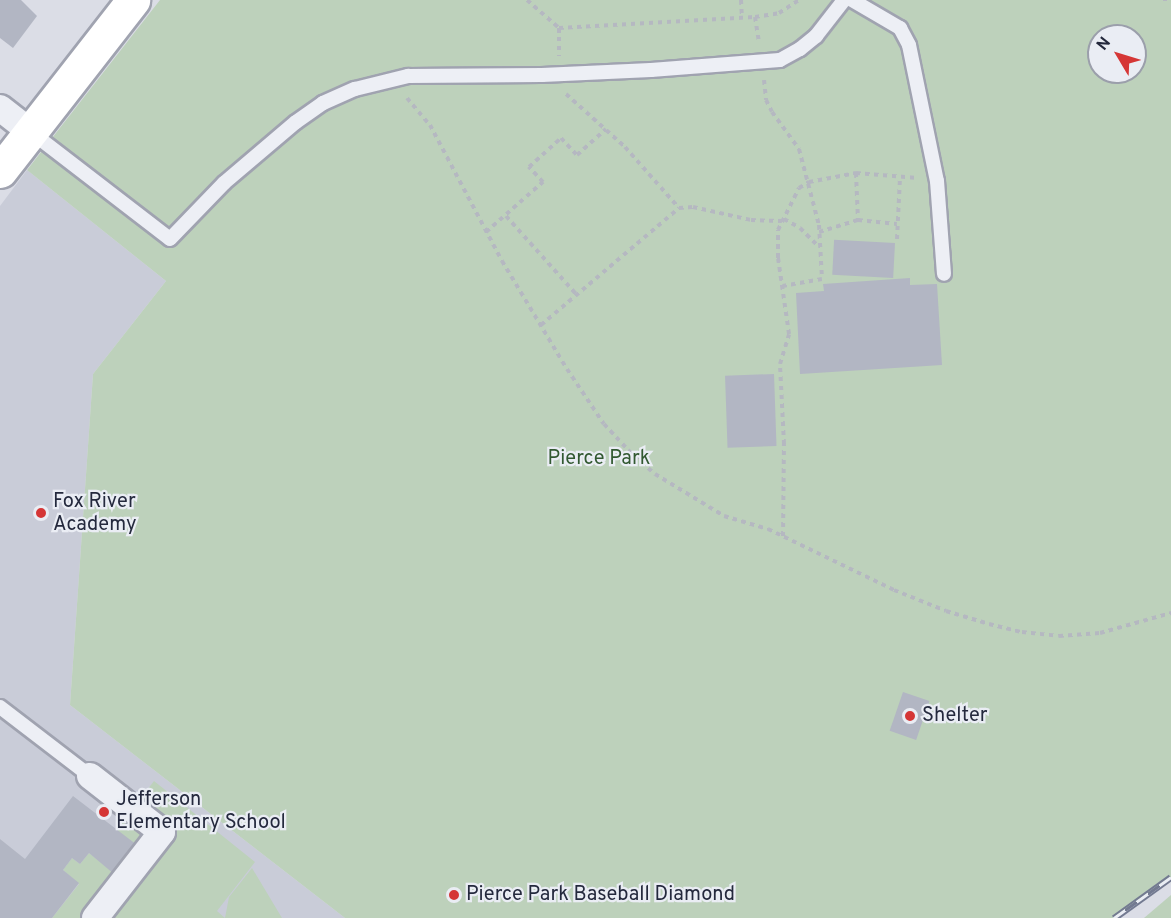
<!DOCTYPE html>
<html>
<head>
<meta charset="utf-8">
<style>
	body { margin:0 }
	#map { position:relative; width:1171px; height:918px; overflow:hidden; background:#dbdde6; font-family:Overpass,sans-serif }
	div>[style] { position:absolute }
	.built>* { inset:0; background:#c9ccd8 }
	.green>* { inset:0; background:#bdd1bb }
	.building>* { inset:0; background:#b2b6c3; transform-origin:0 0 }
	.path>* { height:4px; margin-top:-2px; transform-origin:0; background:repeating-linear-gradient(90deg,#b5b8c1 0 4.5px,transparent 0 9px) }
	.roads { filter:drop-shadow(2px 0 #a0a3b0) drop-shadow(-2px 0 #a0a3b0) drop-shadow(0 2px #a0a3b0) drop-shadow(0 -2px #a0a3b0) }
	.lane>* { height:14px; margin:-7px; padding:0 7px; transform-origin:7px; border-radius:7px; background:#edeff5 }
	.street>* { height:26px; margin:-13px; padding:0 13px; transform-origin:13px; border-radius:13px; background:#edeff5 }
	.secondary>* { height:33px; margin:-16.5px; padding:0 16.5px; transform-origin:16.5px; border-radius:16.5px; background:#fff }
	.rail>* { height:7px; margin-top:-3.5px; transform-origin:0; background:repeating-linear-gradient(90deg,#eaedf4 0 14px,#737a91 0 28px); box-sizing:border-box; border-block:2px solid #737a91 }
	.dots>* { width:16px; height:16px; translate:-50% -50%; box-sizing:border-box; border:3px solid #eaedf4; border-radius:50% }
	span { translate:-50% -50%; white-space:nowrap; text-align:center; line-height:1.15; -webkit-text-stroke:4.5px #eaedf4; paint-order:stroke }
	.park-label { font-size:20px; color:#325931 }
	.poi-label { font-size:20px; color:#24293d }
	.left { translate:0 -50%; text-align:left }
	.north { position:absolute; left:1087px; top:24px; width:60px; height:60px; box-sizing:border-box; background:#eaedf4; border:2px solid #9b9fab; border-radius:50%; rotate:308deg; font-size:16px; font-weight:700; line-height:24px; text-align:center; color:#24293d }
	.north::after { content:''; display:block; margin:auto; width:21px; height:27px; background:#d53636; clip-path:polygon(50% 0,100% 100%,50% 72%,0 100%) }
</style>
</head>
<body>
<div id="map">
	<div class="built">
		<i style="clip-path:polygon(27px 170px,166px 281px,93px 374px,70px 705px,345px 918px,0 918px,0 206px)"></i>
	</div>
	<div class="green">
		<i style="clip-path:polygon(evenodd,160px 0,1171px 0,1171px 877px,1114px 918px,345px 918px,70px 705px,93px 374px,166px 281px,27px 170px,160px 0,1099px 36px,1135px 36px,1135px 72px,1099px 72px,1099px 36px)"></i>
		<i style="clip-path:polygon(154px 781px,255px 862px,217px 911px,225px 918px,229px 897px,252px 868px,282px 918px,52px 918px,79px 884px,63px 870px,72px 858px,80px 864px,89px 853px,114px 873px,117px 829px)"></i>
		<i style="clip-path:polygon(1171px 895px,1171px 918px,1144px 918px)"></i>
	</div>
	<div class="building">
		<i style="clip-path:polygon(0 0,21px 0,37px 16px,13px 48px,0 38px)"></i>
		<i style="left:895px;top:243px;width:35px;height:61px;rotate:93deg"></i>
		<i style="clip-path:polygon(910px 278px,910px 285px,937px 284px,942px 365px,800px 374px,796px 293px,824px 291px,823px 284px)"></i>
		<i style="left:774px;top:374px;width:72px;height:49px;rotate:88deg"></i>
		<i style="left:903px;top:692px;width:28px;height:41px;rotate:19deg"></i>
		<i style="clip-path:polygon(73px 796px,137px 845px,114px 874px,89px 853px,80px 864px,72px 858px,63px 870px,79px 883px,52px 918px,0 918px,0 839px,25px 859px)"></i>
	</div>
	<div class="path">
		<i style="left:527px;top:0;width:43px;rotate:41.2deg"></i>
		<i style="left:559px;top:28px;width:196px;rotate:-3.2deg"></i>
		<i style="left:755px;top:17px;width:24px;rotate:-9deg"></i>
		<i style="left:779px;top:13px;width:24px;rotate:-33deg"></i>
		<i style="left:741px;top:0;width:18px;rotate:87deg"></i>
		<i style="left:1165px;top:0;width:1px;rotate:90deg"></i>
		<i style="left:755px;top:17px;width:26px;rotate:81deg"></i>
		<i style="left:559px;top:28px;width:28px;rotate:90deg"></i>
		<i style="left:764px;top:80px;width:20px;rotate:84deg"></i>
		<i style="left:766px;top:100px;width:13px;rotate:63deg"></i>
		<i style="left:772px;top:112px;width:46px;rotate:53.9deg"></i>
		<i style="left:799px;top:149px;width:79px;rotate:75.3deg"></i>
		<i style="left:819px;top:225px;width:54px;rotate:86.8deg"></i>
		<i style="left:822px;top:279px;width:40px;rotate:170deg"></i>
		<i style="left:566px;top:94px;width:79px;rotate:41.9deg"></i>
		<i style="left:625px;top:147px;width:81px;rotate:48.5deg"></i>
		<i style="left:407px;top:98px;width:35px;rotate:50deg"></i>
		<i style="left:430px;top:125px;width:154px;rotate:62.1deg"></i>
		<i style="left:502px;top:261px;width:126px;rotate:59deg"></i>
		<i style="left:567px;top:369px;width:66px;rotate:56.1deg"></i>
		<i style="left:604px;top:424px;width:35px;rotate:47deg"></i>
		<i style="left:628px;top:450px;width:36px;rotate:42deg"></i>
		<i style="left:655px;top:474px;width:81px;rotate:31.3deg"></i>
		<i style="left:724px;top:516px;width:46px;rotate:16.5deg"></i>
		<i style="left:768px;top:529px;width:140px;rotate:25.8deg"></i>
		<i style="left:894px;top:590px;width:56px;rotate:22deg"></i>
		<i style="left:946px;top:611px;width:45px;rotate:16.8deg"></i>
		<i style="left:989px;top:624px;width:34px;rotate:14deg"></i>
		<i style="left:1022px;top:632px;width:37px;rotate:6deg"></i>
		<i style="left:1059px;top:636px;width:41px;rotate:-4.2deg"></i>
		<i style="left:1100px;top:633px;width:74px;rotate:-15.7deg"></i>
		<i style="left:856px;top:173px;width:47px;rotate:87.6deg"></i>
		<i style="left:506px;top:216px;width:106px;rotate:48.1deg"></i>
		<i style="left:784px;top:219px;width:18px;rotate:29deg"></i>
		<i style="left:800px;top:228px;width:25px;rotate:45deg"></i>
		<i style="left:486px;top:232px;width:76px;rotate:-41.3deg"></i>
		<i style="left:543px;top:182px;width:21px;rotate:-133deg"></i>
		<i style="left:529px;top:167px;width:43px;rotate:-42.2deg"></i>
		<i style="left:561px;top:138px;width:23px;rotate:47deg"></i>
		<i style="left:577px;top:155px;width:39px;rotate:-42deg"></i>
		<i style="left:819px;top:232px;width:41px;rotate:-17.1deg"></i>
		<i style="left:858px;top:220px;width:39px;rotate:6deg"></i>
		<i style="left:897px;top:239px;width:62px;rotate:-87.2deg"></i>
		<i style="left:541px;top:325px;width:181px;rotate:-40.3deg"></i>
		<i style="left:679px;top:208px;width:14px;rotate:-4deg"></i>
		<i style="left:693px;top:207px;width:59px;rotate:12.6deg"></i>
		<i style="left:751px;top:220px;width:31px;rotate:2deg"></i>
		<i style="left:783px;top:536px;width:92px;rotate:-89.4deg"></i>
		<i style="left:784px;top:444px;width:80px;rotate:-92.9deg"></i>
		<i style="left:780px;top:364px;width:31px;rotate:-73deg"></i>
		<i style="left:789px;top:334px;width:77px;rotate:-98.2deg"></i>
		<i style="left:778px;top:258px;width:28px;rotate:-90deg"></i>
		<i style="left:778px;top:230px;width:47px;rotate:-63.4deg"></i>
		<i style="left:799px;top:188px;width:12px;rotate:-31deg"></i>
		<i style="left:809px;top:182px;width:48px;rotate:-10.8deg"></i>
		<i style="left:856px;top:173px;width:62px;rotate:4.6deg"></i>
	</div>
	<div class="roads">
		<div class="lane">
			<i style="left:852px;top:0;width:56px;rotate:30.3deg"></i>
			<i style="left:900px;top:28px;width:19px;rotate:62deg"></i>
			<i style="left:909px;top:45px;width:139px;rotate:78.4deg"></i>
			<i style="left:937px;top:181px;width:93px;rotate:85.7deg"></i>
			<i style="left:31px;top:132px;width:175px;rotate:37.6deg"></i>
			<i style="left:170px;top:239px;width:78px;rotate:-46deg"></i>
			<i style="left:224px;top:183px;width:94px;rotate:-40.3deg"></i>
			<i style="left:296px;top:122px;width:33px;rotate:-35deg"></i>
			<i style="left:323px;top:103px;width:35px;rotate:-24deg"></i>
			<i style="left:355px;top:89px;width:55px;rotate:-13.8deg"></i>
			<i style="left:408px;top:76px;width:134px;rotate:-0.4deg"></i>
			<i style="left:542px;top:75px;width:109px;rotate:-2.6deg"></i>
			<i style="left:651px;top:70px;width:129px;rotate:-4.4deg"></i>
			<i style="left:780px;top:60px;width:23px;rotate:-29deg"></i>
			<i style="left:800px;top:49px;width:21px;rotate:-39deg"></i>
			<i style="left:816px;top:36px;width:46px;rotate:-52.1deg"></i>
			<i style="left:0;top:707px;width:113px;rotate:37.5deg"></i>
		</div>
		<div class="street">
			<i style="left:0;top:108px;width:39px;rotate:38deg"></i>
			<i style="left:90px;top:776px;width:91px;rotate:37.9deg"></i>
			<i style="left:162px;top:832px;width:109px;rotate:127.9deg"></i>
		</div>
		<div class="secondary">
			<i style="left:0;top:171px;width:217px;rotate:-52.1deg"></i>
		</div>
	</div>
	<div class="rail">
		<i style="left:1114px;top:918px;width:70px;rotate:-35.7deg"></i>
	</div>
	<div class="dots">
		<i style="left:41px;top:513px;background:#d53636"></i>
		<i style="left:910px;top:716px;background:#d53636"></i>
		<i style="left:104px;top:812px;background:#d53636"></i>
		<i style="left:454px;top:895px;background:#d53636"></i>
	</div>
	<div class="park-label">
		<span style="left:599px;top:459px">Pierce Park</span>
	</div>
	<div class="poi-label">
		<span class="left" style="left:53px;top:514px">Fox River<br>Academy</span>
		<span class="left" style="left:922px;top:716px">Shelter</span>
		<span class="left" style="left:116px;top:812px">Jefferson<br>Elementary School</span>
		<span class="left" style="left:466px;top:895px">Pierce Park Baseball Diamond</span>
	</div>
	<div class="north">N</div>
</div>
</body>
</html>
